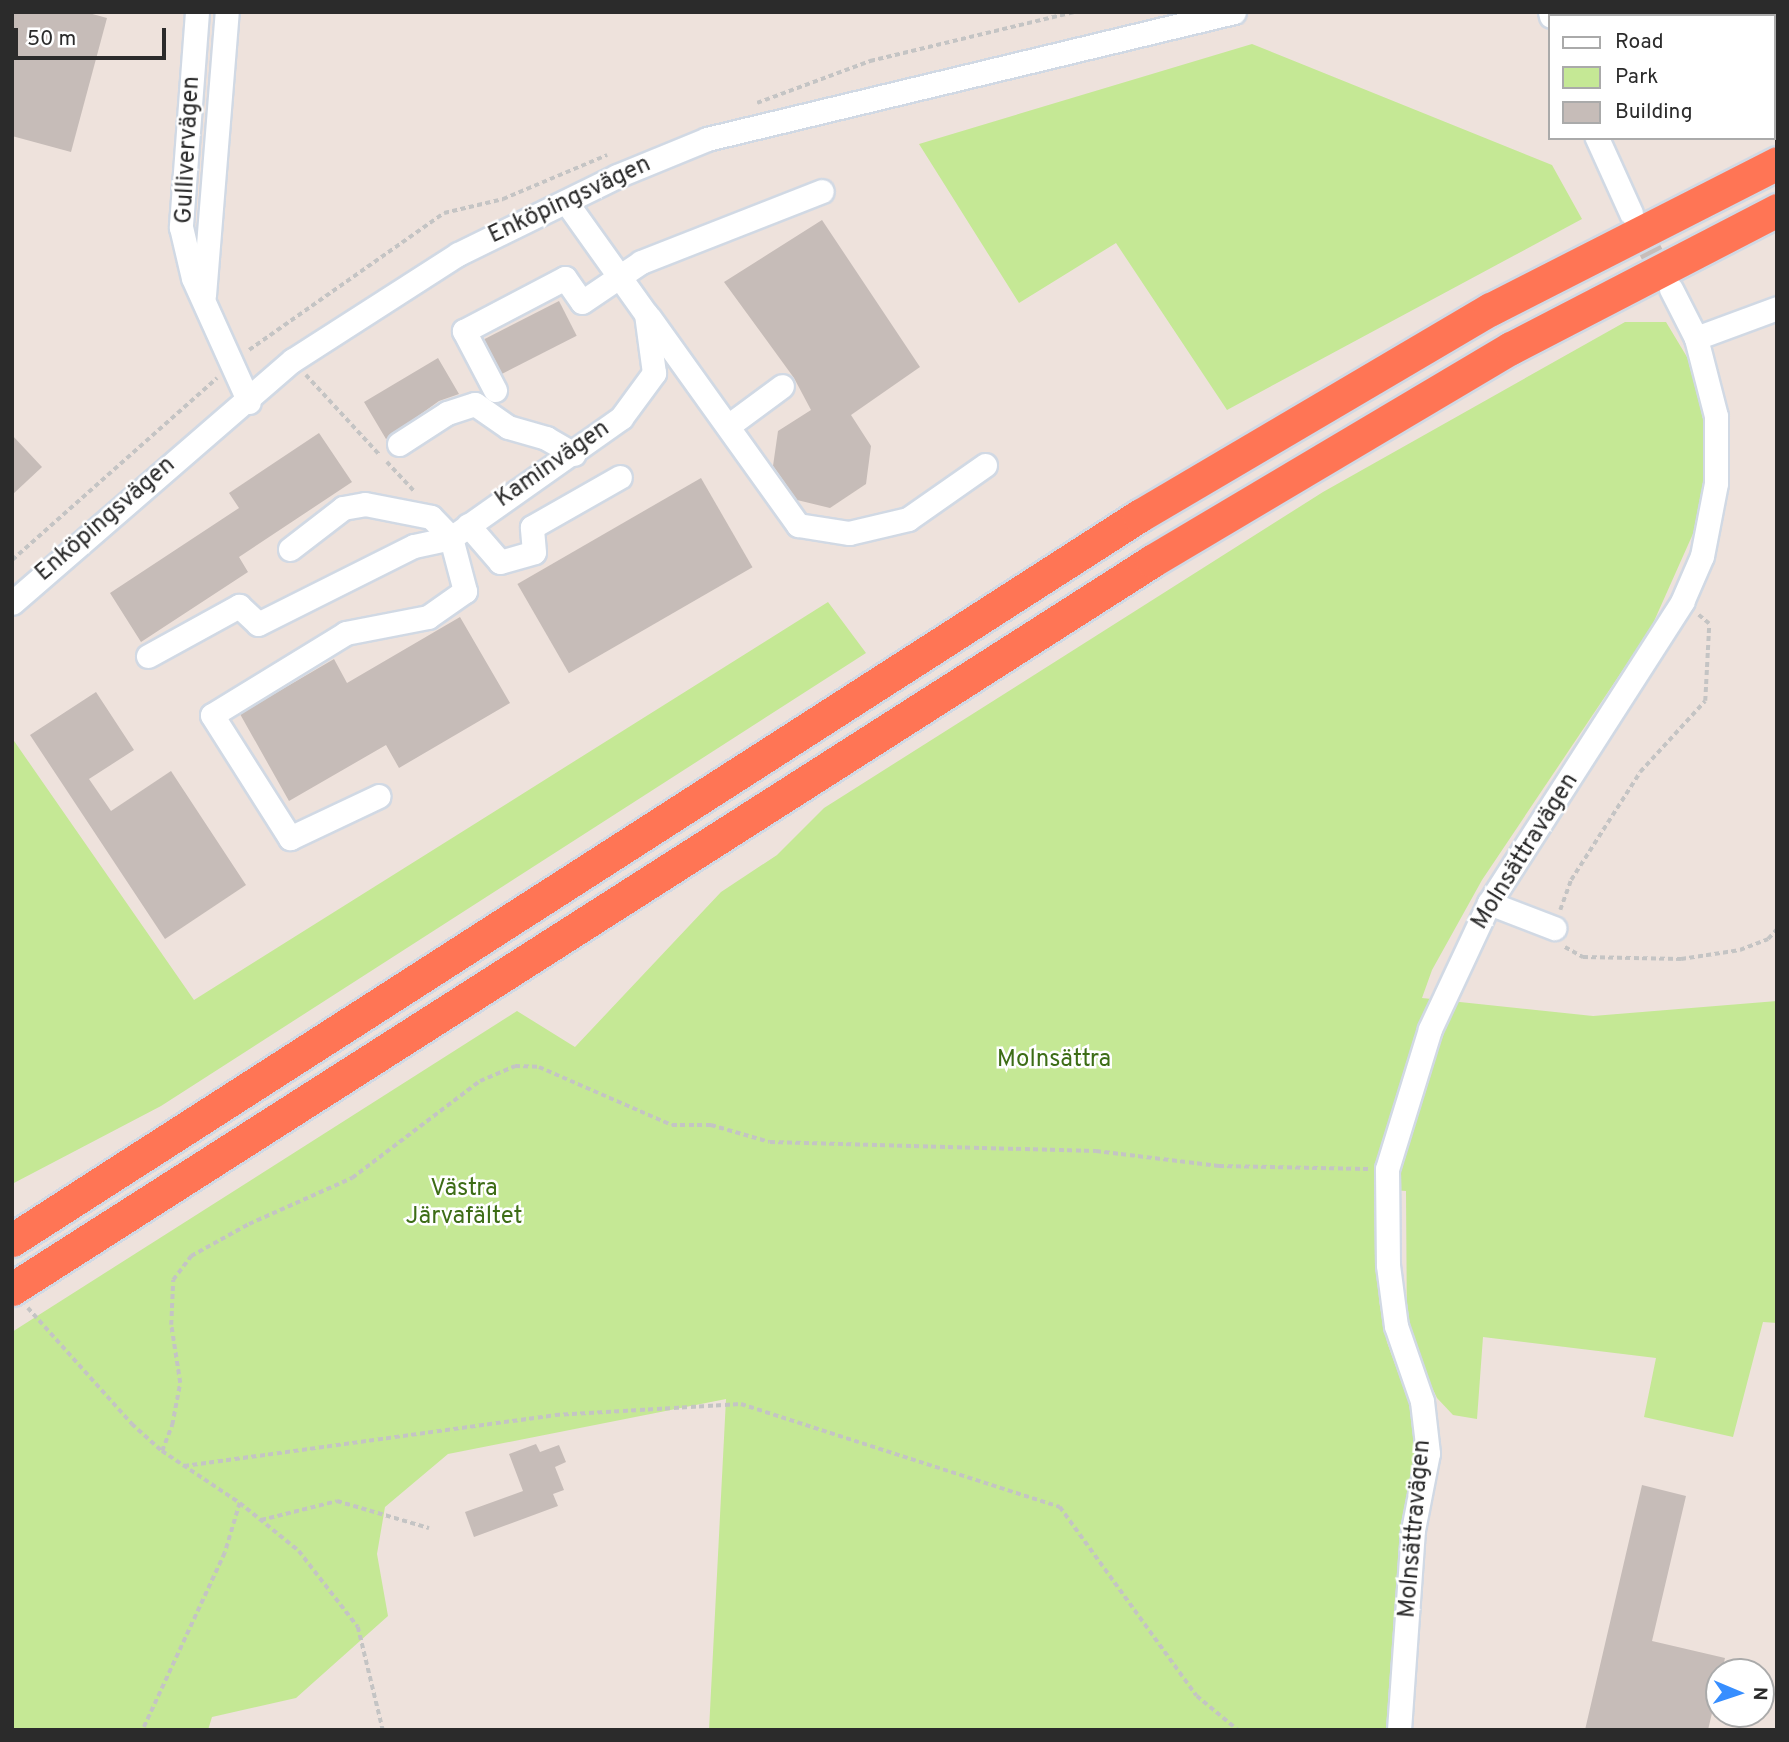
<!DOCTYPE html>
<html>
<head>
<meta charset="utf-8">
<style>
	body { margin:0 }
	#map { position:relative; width:1789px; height:1742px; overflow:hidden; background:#eee2dc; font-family:Overpass,sans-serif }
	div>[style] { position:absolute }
	.green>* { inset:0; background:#c5e895 }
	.building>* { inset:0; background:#c6bcb8; transform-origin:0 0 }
	.minor-tunnel>* { height:23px; margin-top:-11.5px; transform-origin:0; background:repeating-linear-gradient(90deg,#c7bdb9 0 23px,transparent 0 34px) }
	.path>* { height:3.5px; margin-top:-1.75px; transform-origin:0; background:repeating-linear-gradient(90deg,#c4c4c4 0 5px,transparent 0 8.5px) }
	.roads { filter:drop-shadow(2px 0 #d1d9e4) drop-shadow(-2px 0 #d1d9e4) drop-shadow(0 2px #d1d9e4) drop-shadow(0 -2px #d1d9e4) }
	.minor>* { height:23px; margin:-11.5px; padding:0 11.5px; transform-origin:11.5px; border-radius:11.5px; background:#fff }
	.highway>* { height:33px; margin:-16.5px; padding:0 16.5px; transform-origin:16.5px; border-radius:16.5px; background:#ff7555 }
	span { translate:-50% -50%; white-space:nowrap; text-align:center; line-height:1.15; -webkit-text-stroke:5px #fff; paint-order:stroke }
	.street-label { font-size:24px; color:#2b2b2b }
	.park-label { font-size:24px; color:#3d6d16 }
	.frame { position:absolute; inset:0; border:14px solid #2b2b2b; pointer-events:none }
	.legend { position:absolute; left:1548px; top:14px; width:228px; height:126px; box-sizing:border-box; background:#fff; border:2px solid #aaa; margin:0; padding:9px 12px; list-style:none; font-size:21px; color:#2b2b2b }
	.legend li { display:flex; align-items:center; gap:14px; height:35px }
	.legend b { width:35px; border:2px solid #aaa }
	.north { position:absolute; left:1705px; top:1658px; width:70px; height:70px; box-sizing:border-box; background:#fff; border:2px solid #aaa; border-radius:50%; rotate:92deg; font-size:19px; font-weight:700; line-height:28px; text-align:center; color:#2b2b2b }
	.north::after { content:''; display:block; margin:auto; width:24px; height:32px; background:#378eff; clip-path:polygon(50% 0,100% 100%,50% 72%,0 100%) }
	.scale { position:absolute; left:14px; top:28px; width:152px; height:32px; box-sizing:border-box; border:4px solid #2b2b2b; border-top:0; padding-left:9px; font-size:21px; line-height:24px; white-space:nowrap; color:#2b2b2b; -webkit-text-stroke:5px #fff; paint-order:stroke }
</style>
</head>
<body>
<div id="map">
	<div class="green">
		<i style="clip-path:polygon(1252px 44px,1552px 165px,1582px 219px,1227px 410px,1116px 243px,1019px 303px,919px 144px)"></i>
		<i style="clip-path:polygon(1625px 322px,1666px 322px,1690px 362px,1704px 423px,1705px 470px,1696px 527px,1651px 628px,1482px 880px,1432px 970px,1422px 998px,1593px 1016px,1777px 1001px,1777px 1323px,1763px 1322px,1733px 1437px,1644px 1417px,1656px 1358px,1483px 1337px,1477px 1419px,1453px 1415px,1437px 1398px,1407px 1335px,1406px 1191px,1378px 1189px,1379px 1301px,1387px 1342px,1413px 1414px,1418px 1449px,1386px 1730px,709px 1730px,726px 1399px,448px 1454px,385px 1507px,377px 1554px,388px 1616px,296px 1698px,212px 1717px,208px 1730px,12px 1730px,12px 1332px,517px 1011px,575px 1047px,721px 892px,777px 855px,824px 808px,1323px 492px)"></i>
		<i style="clip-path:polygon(828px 602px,866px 653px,161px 1106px,12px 1184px,12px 738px,194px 1000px)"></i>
	</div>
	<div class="building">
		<i style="clip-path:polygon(12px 12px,85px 12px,107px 18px,71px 152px,12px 136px)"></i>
		<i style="clip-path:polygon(822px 220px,920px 367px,851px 415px,871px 446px,866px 484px,830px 508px,797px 500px,773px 466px,778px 431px,811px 410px,794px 378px,724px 282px)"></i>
		<i style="left:559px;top:301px;width:39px;height:84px;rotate:63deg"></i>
		<i style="clip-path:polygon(438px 358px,459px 394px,439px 401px,386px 439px,364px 402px)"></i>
		<i style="clip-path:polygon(319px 433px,352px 482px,239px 557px,248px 572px,141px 642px,110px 593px,239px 508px,229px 493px)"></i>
		<i style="clip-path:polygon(12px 435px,42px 467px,12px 495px)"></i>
		<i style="left:701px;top:478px;width:103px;height:212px;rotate:60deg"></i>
		<i style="clip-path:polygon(460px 617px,510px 703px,399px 768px,386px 745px,289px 801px,240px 714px,334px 659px,347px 683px)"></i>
		<i style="clip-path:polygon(96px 692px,134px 750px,89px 779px,111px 811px,171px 771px,246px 885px,165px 939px,30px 735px)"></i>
		<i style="clip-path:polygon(536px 1444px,540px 1452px,559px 1445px,566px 1462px,555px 1467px,564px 1490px,553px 1494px,558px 1506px,474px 1537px,465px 1512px,523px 1491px,509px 1454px)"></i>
		<i style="clip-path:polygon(1642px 1485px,1686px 1496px,1652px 1641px,1725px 1658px,1708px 1730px,1585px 1730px)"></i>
	</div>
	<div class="minor-tunnel">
		<i style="left:1634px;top:219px;width:71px;rotate:62.4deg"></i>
	</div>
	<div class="path">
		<i style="left:1699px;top:12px;width:33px;rotate:7deg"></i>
		<i style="left:1733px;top:16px;width:44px;rotate:-2.6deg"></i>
		<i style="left:757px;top:103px;width:121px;rotate:-20.4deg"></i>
		<i style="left:870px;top:61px;width:210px;rotate:-13.5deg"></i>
		<i style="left:249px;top:350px;width:238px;rotate:-35.1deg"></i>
		<i style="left:444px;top:213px;width:61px;rotate:-13.3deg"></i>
		<i style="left:503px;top:199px;width:113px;rotate:-22.9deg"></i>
		<i style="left:306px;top:375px;width:108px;rotate:47.3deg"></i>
		<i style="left:387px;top:462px;width:41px;rotate:47deg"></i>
		<i style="left:12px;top:560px;width:274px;rotate:-41.6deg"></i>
		<i style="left:1560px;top:910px;width:32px;rotate:-70deg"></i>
		<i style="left:1571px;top:880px;width:128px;rotate:-57.4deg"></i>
		<i style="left:1640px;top:772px;width:96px;rotate:-47.5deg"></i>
		<i style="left:1705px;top:701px;width:77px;rotate:-87deg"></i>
		<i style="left:1709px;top:624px;width:16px;rotate:-140deg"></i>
		<i style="left:1565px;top:947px;width:21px;rotate:29deg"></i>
		<i style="left:1583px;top:957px;width:98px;rotate:1.2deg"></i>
		<i style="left:1681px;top:959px;width:60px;rotate:-8.7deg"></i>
		<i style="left:1740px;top:950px;width:30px;rotate:-21deg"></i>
		<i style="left:1768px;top:939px;width:13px;rotate:-48deg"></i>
		<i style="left:28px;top:1308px;width:156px;rotate:48.1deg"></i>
		<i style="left:132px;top:1424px;width:40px;rotate:42deg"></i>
		<i style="left:162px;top:1451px;width:94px;rotate:33.7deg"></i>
		<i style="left:240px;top:1503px;width:52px;rotate:106.7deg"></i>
		<i style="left:225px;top:1553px;width:195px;rotate:114.9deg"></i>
		<i style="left:162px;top:1451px;width:28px;rotate:-69deg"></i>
		<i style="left:172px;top:1425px;width:43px;rotate:-79.2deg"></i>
		<i style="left:180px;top:1383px;width:59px;rotate:-98.8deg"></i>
		<i style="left:171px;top:1325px;width:45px;rotate:-87.5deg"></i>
		<i style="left:173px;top:1280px;width:30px;rotate:-53deg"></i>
		<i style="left:191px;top:1256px;width:66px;rotate:-28.9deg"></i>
		<i style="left:249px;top:1224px;width:113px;rotate:-24.1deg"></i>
		<i style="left:352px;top:1178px;width:161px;rotate:-37.2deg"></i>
		<i style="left:480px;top:1081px;width:38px;rotate:-23deg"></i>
		<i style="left:515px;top:1066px;width:24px;rotate:2deg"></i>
		<i style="left:539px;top:1067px;width:145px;rotate:23.6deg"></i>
		<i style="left:672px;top:1125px;width:39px"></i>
		<i style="left:711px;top:1125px;width:61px;rotate:16.1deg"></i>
		<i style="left:770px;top:1142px;width:326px;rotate:1.6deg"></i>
		<i style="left:1096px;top:1151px;width:124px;rotate:7deg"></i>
		<i style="left:1219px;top:1166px;width:149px;rotate:1.2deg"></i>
		<i style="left:184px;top:1466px;width:374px;rotate:-7.8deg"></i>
		<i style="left:555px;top:1415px;width:186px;rotate:-3.4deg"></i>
		<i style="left:741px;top:1404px;width:335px;rotate:17.9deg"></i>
		<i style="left:1060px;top:1507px;width:233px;rotate:54.1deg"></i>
		<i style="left:1197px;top:1696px;width:53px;rotate:39.7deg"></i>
		<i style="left:240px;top:1503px;width:76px;rotate:39.1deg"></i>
		<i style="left:299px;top:1551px;width:96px;rotate:52.2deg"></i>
		<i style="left:358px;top:1627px;width:106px;rotate:76.4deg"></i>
		<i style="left:261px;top:1520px;width:78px;rotate:-14deg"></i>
		<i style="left:337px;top:1501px;width:96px;rotate:16.4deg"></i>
	</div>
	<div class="roads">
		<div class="minor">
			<i style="left:197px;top:12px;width:216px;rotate:94.3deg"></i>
			<i style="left:181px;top:227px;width:52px;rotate:76.8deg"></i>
			<i style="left:193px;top:278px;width:136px;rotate:65.7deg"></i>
			<i style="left:1550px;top:12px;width:4px;rotate:76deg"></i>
			<i style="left:1669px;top:16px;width:9px;rotate:-27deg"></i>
			<i style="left:1597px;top:138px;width:82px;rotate:65.6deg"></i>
			<i style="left:204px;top:295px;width:284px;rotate:-85.4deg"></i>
			<i style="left:649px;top:317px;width:256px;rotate:54.4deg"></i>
			<i style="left:798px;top:525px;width:52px;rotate:8.9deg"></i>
			<i style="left:849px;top:533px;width:61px;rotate:-13.3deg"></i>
			<i style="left:908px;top:519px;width:94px;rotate:-35deg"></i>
			<i style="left:1696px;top:338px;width:86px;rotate:-20.3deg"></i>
			<i style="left:495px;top:390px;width:67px;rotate:-117.7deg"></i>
			<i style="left:464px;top:331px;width:114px;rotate:-27.7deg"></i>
			<i style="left:565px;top:278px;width:29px;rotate:55deg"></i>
			<i style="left:582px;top:302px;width:71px;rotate:-34.1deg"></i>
			<i style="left:641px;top:262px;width:194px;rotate:-21.4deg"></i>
			<i style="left:728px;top:426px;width:67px;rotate:-36.5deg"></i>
			<i style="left:399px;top:444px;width:57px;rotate:-32.9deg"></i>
			<i style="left:447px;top:413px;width:29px;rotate:-18deg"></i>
			<i style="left:475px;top:404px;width:40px;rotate:34.9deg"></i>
			<i style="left:508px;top:427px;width:40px;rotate:16deg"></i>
			<i style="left:546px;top:438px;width:32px;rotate:30deg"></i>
			<i style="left:468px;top:525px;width:49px;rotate:49.1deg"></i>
			<i style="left:500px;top:562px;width:35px;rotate:-16deg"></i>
			<i style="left:534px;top:552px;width:25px;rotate:-95deg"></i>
			<i style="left:532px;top:527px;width:101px;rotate:-29.6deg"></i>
			<i style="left:290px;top:549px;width:67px;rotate:-37.7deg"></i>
			<i style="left:343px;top:508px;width:22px;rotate:-10deg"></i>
			<i style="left:365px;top:504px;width:67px;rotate:11.1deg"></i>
			<i style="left:431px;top:517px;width:29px;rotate:46deg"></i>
			<i style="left:451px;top:538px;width:55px;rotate:75.2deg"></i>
			<i style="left:465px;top:591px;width:45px;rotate:144.9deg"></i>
			<i style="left:428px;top:617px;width:84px;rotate:169deg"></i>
			<i style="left:346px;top:633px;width:157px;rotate:148.5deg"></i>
			<i style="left:212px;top:715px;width:146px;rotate:57.6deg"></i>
			<i style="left:290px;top:838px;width:98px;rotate:-25.3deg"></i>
			<i style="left:12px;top:603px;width:371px;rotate:-40.9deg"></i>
			<i style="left:293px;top:360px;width:196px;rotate:-32.7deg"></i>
			<i style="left:458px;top:254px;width:177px;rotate:-26.1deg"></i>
			<i style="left:617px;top:176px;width:97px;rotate:-22.3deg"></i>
			<i style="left:707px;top:139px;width:542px;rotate:-13.55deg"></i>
			<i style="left:148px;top:656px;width:104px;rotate:-28.8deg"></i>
			<i style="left:239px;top:606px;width:26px;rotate:43deg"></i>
			<i style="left:258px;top:624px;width:174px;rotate:-26.6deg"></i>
			<i style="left:414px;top:546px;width:38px;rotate:-12deg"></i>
			<i style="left:451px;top:538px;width:208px;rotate:-35.2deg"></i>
			<i style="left:621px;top:418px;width:56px;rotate:-53.7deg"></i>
			<i style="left:654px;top:373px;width:60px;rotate:-97.7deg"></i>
			<i style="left:646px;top:314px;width:138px;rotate:-125.5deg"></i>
			<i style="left:1489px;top:903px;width:70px;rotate:21deg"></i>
			<i style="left:1399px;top:1730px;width:200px;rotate:-86deg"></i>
			<i style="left:1413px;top:1530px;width:78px;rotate:-79deg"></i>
			<i style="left:1428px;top:1453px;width:52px;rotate:-96.6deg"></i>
			<i style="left:1422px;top:1401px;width:79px;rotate:-109.1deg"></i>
			<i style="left:1396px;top:1326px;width:62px;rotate:-97.5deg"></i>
			<i style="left:1388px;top:1265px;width:96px;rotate:-90.6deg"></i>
			<i style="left:1387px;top:1169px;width:146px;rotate:-72.9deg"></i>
			<i style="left:1430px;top:1029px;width:139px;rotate:-64.9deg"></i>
			<i style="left:1489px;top:903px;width:358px;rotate:-57.3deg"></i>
			<i style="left:1682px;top:602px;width:50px;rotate:-66.5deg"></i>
			<i style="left:1702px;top:556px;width:74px;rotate:-79.1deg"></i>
			<i style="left:1716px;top:483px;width:67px;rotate:-90deg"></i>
			<i style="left:1716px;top:416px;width:81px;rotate:-104.4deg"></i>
			<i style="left:1696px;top:338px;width:55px;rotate:-117deg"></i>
		</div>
		<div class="highway">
			<i style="left:12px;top:1240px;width:1340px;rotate:-32.72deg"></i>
			<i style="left:1139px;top:516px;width:408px;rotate:-30.5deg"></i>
			<i style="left:1491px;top:309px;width:321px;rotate:-27deg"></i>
			<i style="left:12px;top:1289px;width:1353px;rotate:-32.56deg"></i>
			<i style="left:1152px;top:561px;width:417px;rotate:-30.7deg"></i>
			<i style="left:1511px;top:348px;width:300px;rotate:-27.4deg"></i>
		</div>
	</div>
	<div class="street-label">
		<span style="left:189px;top:150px;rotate:-87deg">Gullivervägen</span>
		<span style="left:570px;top:201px;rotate:-25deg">Enköpingsvägen</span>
		<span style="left:553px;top:465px;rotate:-35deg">Kaminvägen</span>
		<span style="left:106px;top:520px;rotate:-41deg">Enköpingsvägen</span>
		<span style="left:1526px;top:852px;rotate:-58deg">Molnsättravägen</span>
		<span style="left:1416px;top:1529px;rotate:-85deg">Molnsättravägen</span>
	</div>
	<div class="park-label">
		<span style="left:1054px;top:1061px">Molnsättra</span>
		<span style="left:464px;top:1204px">Västra<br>Järvafältet</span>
	</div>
	<div class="frame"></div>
	<ul class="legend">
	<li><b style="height:9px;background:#fff"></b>Road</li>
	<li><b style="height:19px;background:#c5e895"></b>Park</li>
	<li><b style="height:19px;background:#c6bcb8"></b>Building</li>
	</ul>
	<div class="north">N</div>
	<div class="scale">50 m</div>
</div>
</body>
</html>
